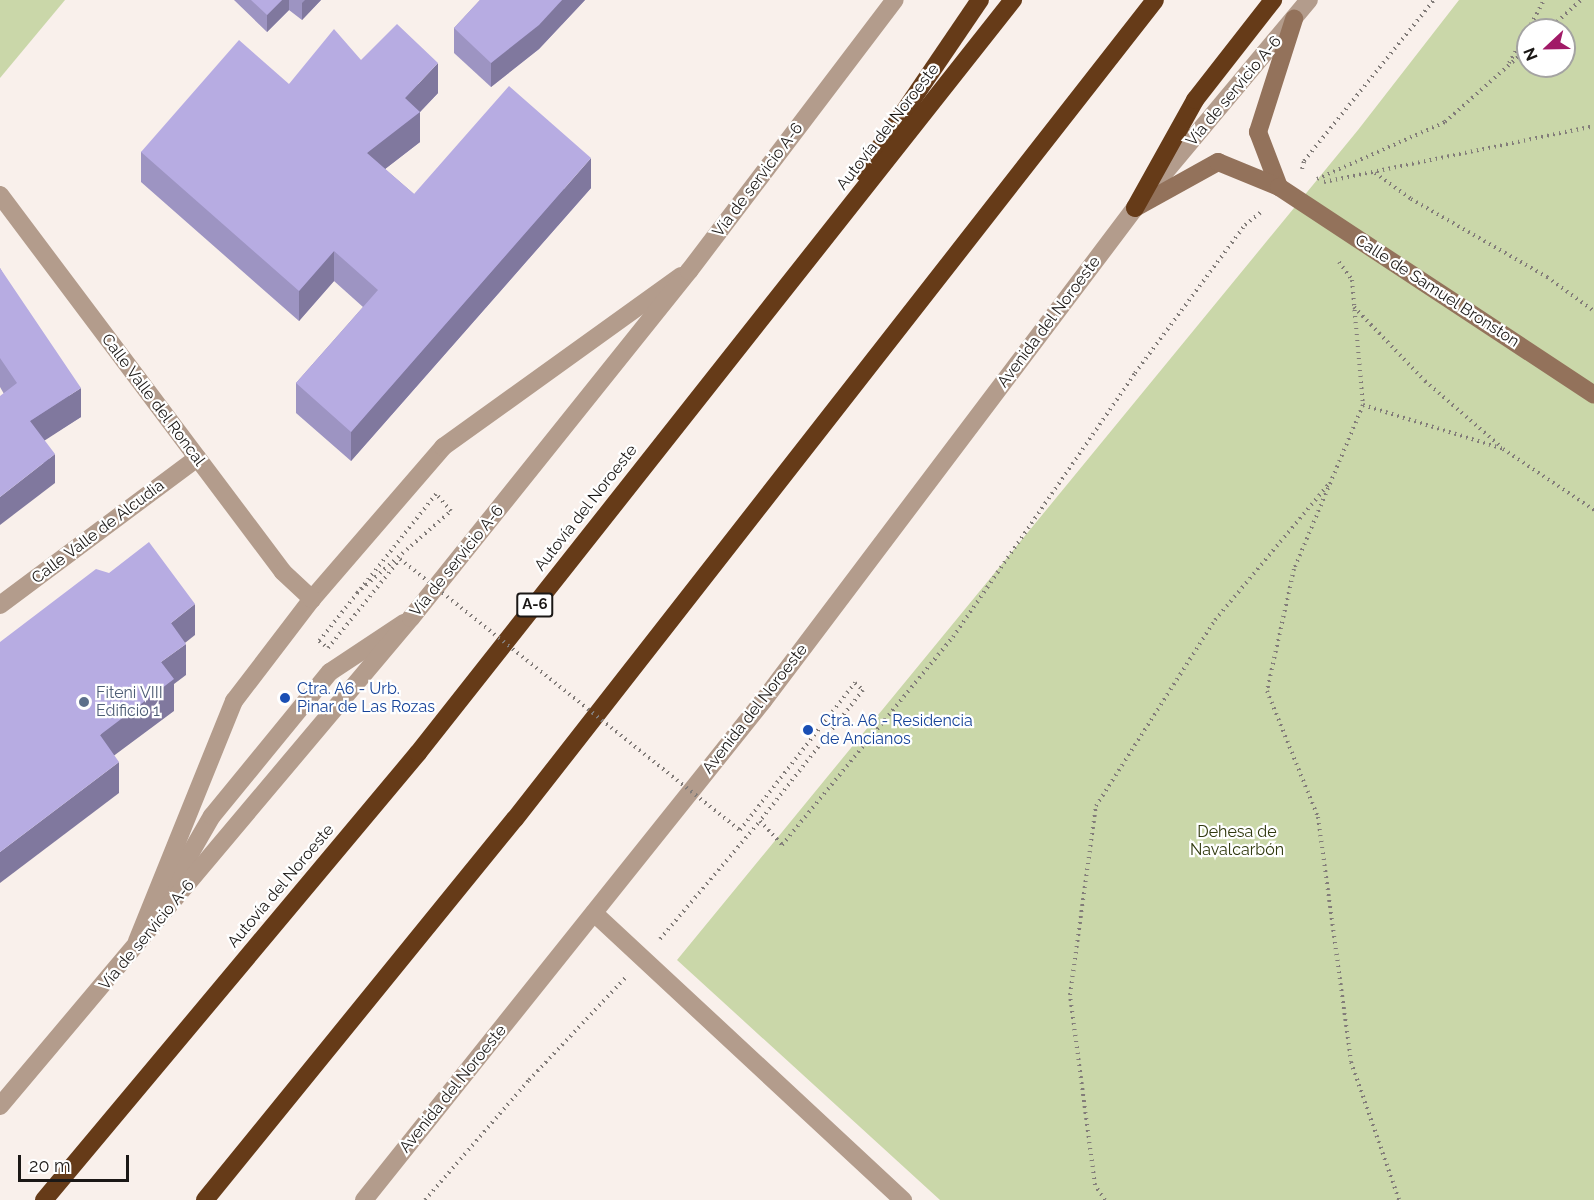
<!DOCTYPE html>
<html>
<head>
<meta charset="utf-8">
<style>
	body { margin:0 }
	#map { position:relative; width:1594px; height:1200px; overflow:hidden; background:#f9f0eb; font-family:Raleway,sans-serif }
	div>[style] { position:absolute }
	.green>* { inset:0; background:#cad7a9 }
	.path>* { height:4px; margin-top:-2px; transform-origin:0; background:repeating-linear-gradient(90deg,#827c79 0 1.5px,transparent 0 6px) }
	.lane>* { height:18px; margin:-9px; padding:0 9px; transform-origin:9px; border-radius:9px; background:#b39c8c }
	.street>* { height:18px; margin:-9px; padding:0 9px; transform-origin:9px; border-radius:9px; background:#b39c8c }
	.secondary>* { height:18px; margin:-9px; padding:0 9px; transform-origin:9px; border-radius:9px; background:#93725b }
	.highway>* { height:18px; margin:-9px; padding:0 9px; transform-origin:9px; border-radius:9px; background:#663b18 }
	.path-bridge>* { height:4px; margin-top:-2px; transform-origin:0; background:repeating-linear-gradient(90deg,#827c79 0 1.5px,transparent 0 6px) }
	.wall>* { inset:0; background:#9d94c2 }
	.shaded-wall>* { inset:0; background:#80789e }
	.building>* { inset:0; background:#b7ace2 }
	.dots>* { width:16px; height:16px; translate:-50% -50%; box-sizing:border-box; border:3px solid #fff; border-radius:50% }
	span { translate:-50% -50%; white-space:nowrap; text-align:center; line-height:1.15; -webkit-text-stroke:4.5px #fff; paint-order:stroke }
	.shield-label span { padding:2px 4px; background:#fff; border:2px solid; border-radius:4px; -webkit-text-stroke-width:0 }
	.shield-label { font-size:15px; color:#1b1816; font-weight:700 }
	.street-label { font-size:16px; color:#1b1816 }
	.transit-label { font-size:16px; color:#164399 }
	.left { translate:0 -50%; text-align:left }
	.service-label { font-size:16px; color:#4e5e75 }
	.park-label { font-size:16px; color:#30390e }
	.north { position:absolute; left:1516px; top:18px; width:60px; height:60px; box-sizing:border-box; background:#fff; border:2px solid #a4a3a2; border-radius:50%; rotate:248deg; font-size:16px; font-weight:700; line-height:24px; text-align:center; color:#1b1816 }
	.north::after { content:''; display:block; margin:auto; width:21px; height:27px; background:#a11a67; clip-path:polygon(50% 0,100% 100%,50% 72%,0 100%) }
	.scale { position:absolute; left:18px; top:1155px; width:111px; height:27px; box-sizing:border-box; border:3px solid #1b1816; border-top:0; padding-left:8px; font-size:18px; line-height:21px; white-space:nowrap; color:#1b1816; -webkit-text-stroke:4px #fff; paint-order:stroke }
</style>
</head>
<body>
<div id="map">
	<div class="green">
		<i style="clip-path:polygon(0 0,65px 0,0 78px)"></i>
		<i style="clip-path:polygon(evenodd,1459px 0,1594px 0,1594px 1200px,940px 1200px,677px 960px,1358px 130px,1459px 0,1528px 30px,1564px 30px,1564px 66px,1528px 66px,1528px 30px)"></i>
	</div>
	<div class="path">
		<i style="left:1528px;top:30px;width:34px;rotate:-62deg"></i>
		<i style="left:1548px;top:30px;width:45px;rotate:-42.3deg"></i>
		<i style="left:1509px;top:63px;width:38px;rotate:-60deg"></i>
		<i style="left:1302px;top:169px;width:8px;rotate:-76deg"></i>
		<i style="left:1304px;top:161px;width:207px;rotate:-51.1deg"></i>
		<i style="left:1375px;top:173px;width:44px;rotate:35.8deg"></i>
		<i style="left:1411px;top:199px;width:157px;rotate:29.8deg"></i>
		<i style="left:1547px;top:277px;width:58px;rotate:35.9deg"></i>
		<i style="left:1317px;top:179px;width:140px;rotate:-24deg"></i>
		<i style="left:1445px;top:122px;width:111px;rotate:-41.7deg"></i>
		<i style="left:1324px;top:182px;width:276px;rotate:-11.7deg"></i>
		<i style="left:1339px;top:262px;width:22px;rotate:54deg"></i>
		<i style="left:1352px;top:280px;width:125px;rotate:85deg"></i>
		<i style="left:1363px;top:405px;width:178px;rotate:112.8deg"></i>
		<i style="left:1294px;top:569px;width:125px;rotate:102.5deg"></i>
		<i style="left:1267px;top:691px;width:136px;rotate:68deg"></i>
		<i style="left:1318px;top:817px;width:247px;rotate:82.3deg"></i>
		<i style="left:1351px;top:1062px;width:146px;rotate:70.8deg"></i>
		<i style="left:1354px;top:307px;width:103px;rotate:46.2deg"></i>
		<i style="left:1425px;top:381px;width:99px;rotate:40.9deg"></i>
		<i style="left:1363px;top:405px;width:147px;rotate:17.4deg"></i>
		<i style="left:1503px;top:449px;width:110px;rotate:33.8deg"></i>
		<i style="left:357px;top:593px;width:125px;rotate:-41.1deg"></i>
		<i style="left:660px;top:939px;width:155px;rotate:-49.7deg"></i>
		<i style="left:760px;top:821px;width:33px;rotate:47deg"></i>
		<i style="left:782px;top:845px;width:269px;rotate:-50.6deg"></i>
		<i style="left:953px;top:637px;width:321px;rotate:-55.4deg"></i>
		<i style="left:1135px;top:373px;width:184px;rotate:-53.4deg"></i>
		<i style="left:1245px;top:225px;width:22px;rotate:-39deg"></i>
		<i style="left:425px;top:1200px;width:159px;rotate:-49.1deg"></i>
		<i style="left:529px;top:1080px;width:140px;rotate:-46.7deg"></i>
		<i style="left:1105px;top:1200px;width:18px;rotate:-124deg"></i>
		<i style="left:1095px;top:1185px;width:192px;rotate:-97.5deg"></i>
		<i style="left:1070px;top:995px;width:191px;rotate:-82.2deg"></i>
		<i style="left:1096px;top:806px;width:221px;rotate:-57.4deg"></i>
		<i style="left:1215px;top:620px;width:176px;rotate:-50.1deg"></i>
	</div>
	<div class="lane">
		<i style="left:164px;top:899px;width:96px;rotate:-60deg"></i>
		<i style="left:212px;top:816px;width:186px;rotate:-50.7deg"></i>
		<i style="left:330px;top:672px;width:89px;rotate:-33.5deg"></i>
		<i style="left:594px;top:913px;width:422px;rotate:42.9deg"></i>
		<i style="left:137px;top:941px;width:259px;rotate:-68deg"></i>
		<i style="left:234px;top:701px;width:128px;rotate:-52.6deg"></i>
		<i style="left:312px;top:599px;width:201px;rotate:-49.2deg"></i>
		<i style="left:443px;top:447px;width:293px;rotate:-35.7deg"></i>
	</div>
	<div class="street">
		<i style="left:0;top:195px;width:471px;rotate:53.1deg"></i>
		<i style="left:283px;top:572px;width:40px;rotate:43deg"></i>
		<i style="left:0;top:605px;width:246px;rotate:-36.7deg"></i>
		<i style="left:0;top:1106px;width:638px;rotate:-49.9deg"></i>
		<i style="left:411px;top:618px;width:445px;rotate:-51.3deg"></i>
		<i style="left:689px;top:271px;width:340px;rotate:-52.8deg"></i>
		<i style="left:364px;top:1200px;width:639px;rotate:-51.35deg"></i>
		<i style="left:763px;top:701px;width:618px;rotate:-52.96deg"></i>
		<i style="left:1135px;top:208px;width:271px;rotate:-50.1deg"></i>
	</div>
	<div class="secondary">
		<i style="left:1279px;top:187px;width:59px;rotate:-110.9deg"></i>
		<i style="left:1258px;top:132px;width:119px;rotate:-72.3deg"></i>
		<i style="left:1135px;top:208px;width:95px;rotate:-29deg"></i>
		<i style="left:1218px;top:162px;width:66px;rotate:22.3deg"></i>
		<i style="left:1279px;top:187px;width:377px;rotate:33.4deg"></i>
	</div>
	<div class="highway">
		<i style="left:863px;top:172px;width:208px;rotate:-55.8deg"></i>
		<i style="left:1135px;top:208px;width:124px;rotate:-60.9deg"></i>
		<i style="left:1195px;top:100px;width:127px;rotate:-52deg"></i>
		<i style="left:44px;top:1200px;width:583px;rotate:-50.08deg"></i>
		<i style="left:418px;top:753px;width:960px;rotate:-51.69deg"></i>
		<i style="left:205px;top:1200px;width:491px;rotate:-50.9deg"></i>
		<i style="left:515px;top:819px;width:1039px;rotate:-51.99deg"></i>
	</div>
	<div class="path-bridge">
		<i style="left:451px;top:511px;width:23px;rotate:-131deg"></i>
		<i style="left:436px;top:494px;width:188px;rotate:128.5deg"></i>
		<i style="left:319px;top:641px;width:11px;rotate:38deg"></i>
		<i style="left:328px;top:648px;width:114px;rotate:-51deg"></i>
		<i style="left:400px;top:559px;width:435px;rotate:38.6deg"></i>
		<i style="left:740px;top:830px;width:187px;rotate:-52deg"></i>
		<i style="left:855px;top:683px;width:11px;rotate:41deg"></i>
		<i style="left:863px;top:690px;width:167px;rotate:128.2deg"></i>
	</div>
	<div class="wall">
		<i style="clip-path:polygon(234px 0,321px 0,302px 20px,289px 10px,267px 32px)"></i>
		<i style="clip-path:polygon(480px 0,585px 0,539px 49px,491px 87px,454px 53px,454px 28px)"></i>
		<i style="clip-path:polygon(361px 60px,438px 93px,420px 112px,420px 142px,385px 169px,414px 194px,591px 188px,351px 461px,296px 413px,296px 383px,363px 307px,334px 281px,299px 321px,141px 182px,141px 152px,289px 84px)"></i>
		<i style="clip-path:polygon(0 268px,81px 417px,44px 440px,55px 483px,0 387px)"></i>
	</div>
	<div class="shaded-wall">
		<i style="clip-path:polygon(282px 0,289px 0,289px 10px,267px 32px,267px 15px)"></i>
		<i style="clip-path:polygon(305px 0,321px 0,302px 20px,302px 3px)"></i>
		<i style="clip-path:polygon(562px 0,585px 0,539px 49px,491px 87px,491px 63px)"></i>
		<i style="clip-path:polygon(438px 63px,438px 93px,420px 112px,420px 142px,367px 183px,367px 153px,405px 98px)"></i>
		<i style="clip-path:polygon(591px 158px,591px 188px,351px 461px,351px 432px)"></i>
		<i style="clip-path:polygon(334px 251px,334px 281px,299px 321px,299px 291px)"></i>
		<i style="clip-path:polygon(81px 388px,81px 417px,30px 450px,30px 421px)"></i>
		<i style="clip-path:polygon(55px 454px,55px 483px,0 525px,0 497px)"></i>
		<i style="clip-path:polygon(195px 604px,195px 635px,171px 654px,171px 623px)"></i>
		<i style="clip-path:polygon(186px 644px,186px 675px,174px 684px,174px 711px,100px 766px,100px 735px,161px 662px)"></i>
		<i style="clip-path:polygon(119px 762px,119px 793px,0 883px,0 852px)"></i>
	</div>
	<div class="building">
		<i style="clip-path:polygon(251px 0,282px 0,267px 15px)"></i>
		<i style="clip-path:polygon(480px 0,562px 0,539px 25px,491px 63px,454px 28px)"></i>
		<i style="clip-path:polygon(397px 24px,438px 63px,405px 98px,420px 112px,367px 153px,414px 194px,509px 86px,591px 158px,351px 432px,296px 383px,378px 290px,334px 251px,299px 291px,141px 152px,239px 40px,289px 84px,334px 29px,361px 60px)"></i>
		<i style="clip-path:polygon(0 268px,81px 388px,30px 421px,55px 454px,0 497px,0 396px,17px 383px,0 358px)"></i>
		<i style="clip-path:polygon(149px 542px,195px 604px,171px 623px,186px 644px,161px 662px,174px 679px,100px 735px,119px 762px,0 852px,0 642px,96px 569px,109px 573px)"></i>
	</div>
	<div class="dots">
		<i style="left:285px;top:698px;background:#1a4fb4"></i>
		<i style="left:84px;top:702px;background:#5c6f8a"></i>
		<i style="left:808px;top:730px;background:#1a4fb4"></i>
	</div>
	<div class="shield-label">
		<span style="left:535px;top:605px">A-6</span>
	</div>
	<div class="street-label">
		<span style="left:1234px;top:91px;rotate:-50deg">Vía de servicio A-6</span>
		<span style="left:888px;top:127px;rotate:-52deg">Autovía del Noroeste</span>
		<span style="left:758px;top:180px;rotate:-53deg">Vía de servicio A-6</span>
		<span style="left:1437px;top:291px;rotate:33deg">Calle de Samuel Bronston</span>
		<span style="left:1049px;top:322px;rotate:-53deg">Avenida del Noroeste</span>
		<span style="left:153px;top:400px;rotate:53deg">Calle Valle del Roncal</span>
		<span style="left:586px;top:508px;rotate:-52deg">Autovía del Noroeste</span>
		<span style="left:98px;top:532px;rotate:-37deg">Calle Valle de Alcudia</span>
		<span style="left:457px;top:561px;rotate:-51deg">Vía de servicio A-6</span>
		<span style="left:755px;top:709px;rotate:-52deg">Avenida del Noroeste</span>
		<span style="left:281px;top:886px;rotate:-50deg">Autovía del Noroeste</span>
		<span style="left:147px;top:935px;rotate:-50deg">Vía de servicio A-6</span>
		<span style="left:453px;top:1089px;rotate:-51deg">Avenida del Noroeste</span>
	</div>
	<div class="transit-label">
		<span class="left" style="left:297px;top:698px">Ctra. A6 - Urb.<br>Pinar de Las Rozas</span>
		<span class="left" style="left:820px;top:730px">Ctra. A6 - Residencia<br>de Ancianos</span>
	</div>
	<div class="service-label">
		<span class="left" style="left:96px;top:702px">Fiteni VIII<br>Edificio 1</span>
	</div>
	<div class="park-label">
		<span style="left:1237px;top:841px">Dehesa de<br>Navalcarbón</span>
	</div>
	<div class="north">N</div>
	<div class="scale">20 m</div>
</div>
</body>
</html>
